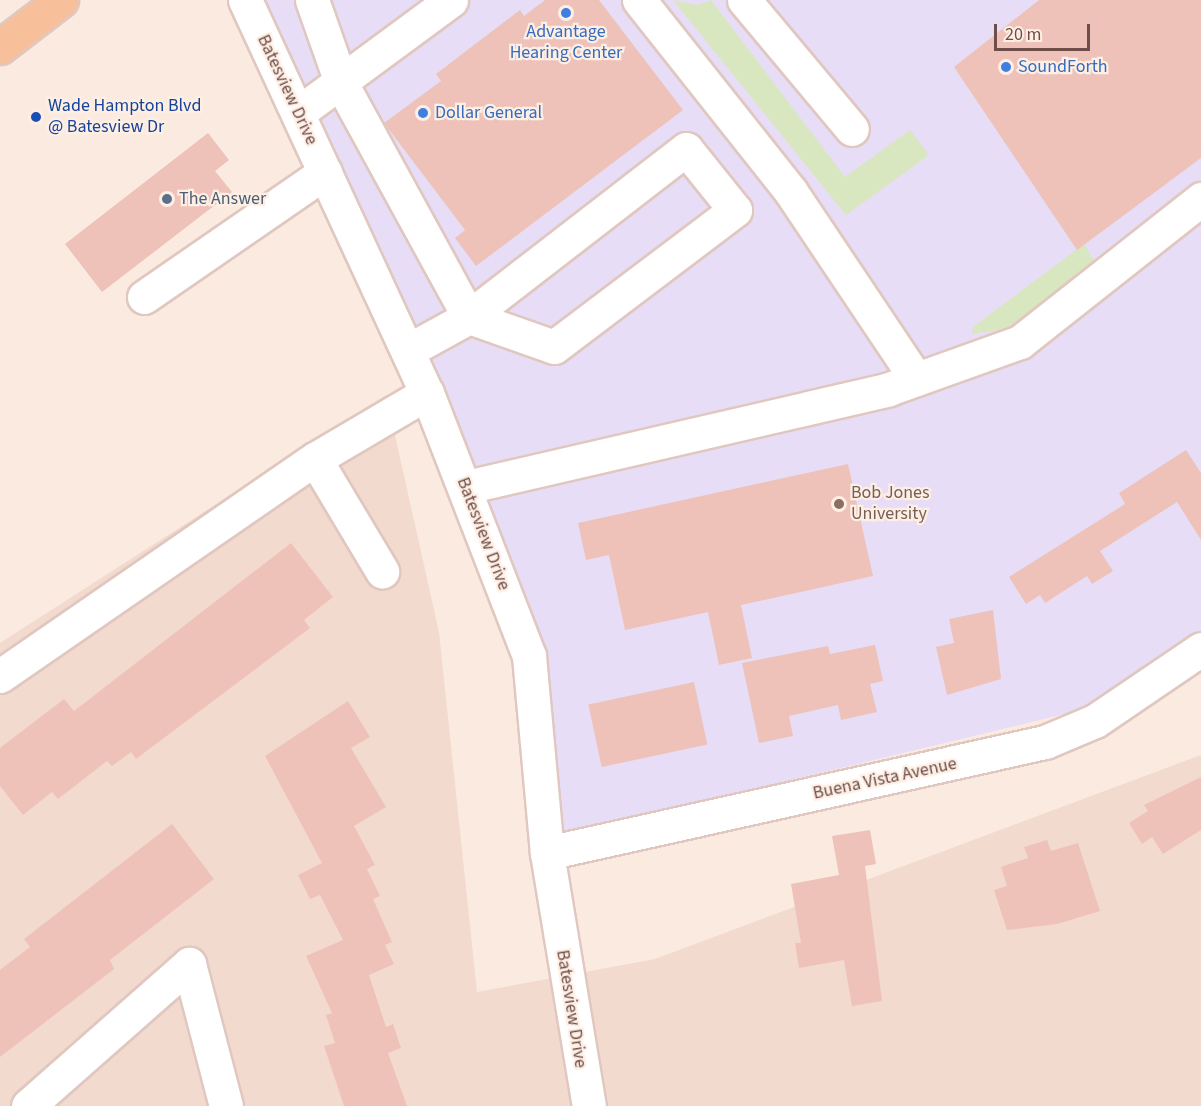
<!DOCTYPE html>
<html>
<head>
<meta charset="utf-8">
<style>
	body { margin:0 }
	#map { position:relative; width:1201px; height:1106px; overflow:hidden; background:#fbeae0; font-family:"Source Sans 3",sans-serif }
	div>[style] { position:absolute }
	.residential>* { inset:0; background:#f2dacf }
	.education>* { inset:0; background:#e7ddf6 }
	.green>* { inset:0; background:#d8e7bf }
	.building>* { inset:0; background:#eec2b9; transform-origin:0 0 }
	.roads { filter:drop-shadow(2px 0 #e0c7bf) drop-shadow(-2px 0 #e0c7bf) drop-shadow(0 2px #e0c7bf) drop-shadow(0 -2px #e0c7bf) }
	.minor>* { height:33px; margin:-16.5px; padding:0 16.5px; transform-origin:16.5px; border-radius:16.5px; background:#fff }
	.major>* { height:33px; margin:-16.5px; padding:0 16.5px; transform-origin:16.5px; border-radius:16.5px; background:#f7c09a }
	.dots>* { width:16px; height:16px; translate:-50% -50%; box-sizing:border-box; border:3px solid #feefe5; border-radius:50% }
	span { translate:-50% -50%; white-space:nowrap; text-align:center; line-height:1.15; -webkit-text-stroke:4.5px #feefe5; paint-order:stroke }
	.shop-label { font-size:18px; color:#366cbe }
	.left { translate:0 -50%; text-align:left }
	.street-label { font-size:18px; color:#6f4e49 }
	.transit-label { font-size:18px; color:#164399 }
	.service-label { font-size:18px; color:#4e5e75 }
	.education-label { font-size:18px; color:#785e54 }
	.scale { position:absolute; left:994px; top:24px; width:96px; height:27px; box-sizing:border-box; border:3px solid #6f4e49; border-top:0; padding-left:8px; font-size:18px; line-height:21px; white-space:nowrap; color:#6f4e49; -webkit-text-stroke:4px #feefe5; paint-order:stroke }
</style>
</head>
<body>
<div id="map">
	<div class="residential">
		<i style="clip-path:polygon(386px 395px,439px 632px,477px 992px,655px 959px,1201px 755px,1201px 1106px,0 1106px,0 643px)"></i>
	</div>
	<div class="education">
		<i style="clip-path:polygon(253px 0,1201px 0,1201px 635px,1085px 709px,564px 835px,527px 615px)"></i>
	</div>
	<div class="green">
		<i style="clip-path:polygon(673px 0,698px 5px,711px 0,845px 177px,910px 130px,929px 155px,846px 215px)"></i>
		<i style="clip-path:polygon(1084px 244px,1095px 262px,1011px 328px,972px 334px,973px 327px)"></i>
	</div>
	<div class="building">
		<i style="clip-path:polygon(545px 0,599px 0,683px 110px,476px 266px,455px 238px,465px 230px,384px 123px,441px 81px,436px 74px,520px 10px,524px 16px)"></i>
		<i style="clip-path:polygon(1039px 0,1201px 0,1201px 158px,1077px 250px,954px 67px)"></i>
		<i style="clip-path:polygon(208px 133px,229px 160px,215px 171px,232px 192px,102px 292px,65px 244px)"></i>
		<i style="clip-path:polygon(1186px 450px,1201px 473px,1201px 540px,1177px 502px,1100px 551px,1113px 571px,1092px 584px,1087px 576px,1045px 603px,1040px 595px,1026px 604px,1009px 577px,1125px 504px,1119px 493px)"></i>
		<i style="clip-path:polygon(848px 464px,873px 576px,741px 605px,752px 658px,719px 665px,708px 612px,625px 630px,609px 555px,586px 560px,578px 523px)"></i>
		<i style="clip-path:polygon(291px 543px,333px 597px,304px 620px,310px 628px,136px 759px,131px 752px,112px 766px,107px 761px,58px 799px,52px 792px,23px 815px,0 786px,0 748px,64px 699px,74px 711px)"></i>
		<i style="clip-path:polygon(993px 610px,1001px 679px,947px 695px,936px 647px,954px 643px,949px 619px)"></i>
		<i style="clip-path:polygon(875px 645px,883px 681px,870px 684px,877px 712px,841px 720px,838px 705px,789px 716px,793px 736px,759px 743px,742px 663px,828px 646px,830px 654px)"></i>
		<i style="left:694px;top:682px;width:64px;height:108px;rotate:78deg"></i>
		<i style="clip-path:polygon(348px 701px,370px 737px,351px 748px,386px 807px,354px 826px,375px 865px,367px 869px,380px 896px,373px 899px,392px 942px,385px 945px,394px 964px,369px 975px,386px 1027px,393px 1024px,401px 1048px,388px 1053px,407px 1106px,344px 1106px,324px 1046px,335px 1043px,326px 1015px,332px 1013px,306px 956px,343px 940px,320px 895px,310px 899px,298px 875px,322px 863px,265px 756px)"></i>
		<i style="clip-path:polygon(1201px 777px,1201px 830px,1163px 854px,1152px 837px,1142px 844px,1129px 823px,1148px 811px,1144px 805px)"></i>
		<i style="clip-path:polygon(172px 824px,214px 879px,110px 960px,114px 969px,0 1057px,0 970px,30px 947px,24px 939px)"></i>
		<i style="clip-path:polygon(870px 830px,876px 864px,865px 866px,882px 1001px,852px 1006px,844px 960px,799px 968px,795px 943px,801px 943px,791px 884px,839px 875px,832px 836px)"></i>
		<i style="clip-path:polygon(1047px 840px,1051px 851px,1078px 843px,1100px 911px,1057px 924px,1007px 930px,994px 890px,1007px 886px,1001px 867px,1028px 858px,1024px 847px)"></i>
	</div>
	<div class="roads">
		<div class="minor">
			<i style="left:245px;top:0;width:433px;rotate:65.2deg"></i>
			<i style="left:427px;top:393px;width:282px;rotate:68.8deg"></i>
			<i style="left:529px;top:656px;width:198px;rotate:84.8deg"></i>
			<i style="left:547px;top:853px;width:256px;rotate:80.6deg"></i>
			<i style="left:312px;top:0;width:90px;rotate:70.6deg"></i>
			<i style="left:342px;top:85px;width:264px;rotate:61.3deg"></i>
			<i style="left:469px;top:317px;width:90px;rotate:19.4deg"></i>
			<i style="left:554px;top:347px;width:227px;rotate:-37.1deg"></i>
			<i style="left:735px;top:210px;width:78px;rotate:-128.8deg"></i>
			<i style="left:686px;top:149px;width:274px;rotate:142.3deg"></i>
			<i style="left:469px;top:317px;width:68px;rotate:151.2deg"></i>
			<i style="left:639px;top:0;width:245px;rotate:51.6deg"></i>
			<i style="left:791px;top:192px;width:225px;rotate:56.2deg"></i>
			<i style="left:744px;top:0;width:168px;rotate:50.1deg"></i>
			<i style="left:298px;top:113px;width:190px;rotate:-36.4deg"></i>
			<i style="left:144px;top:297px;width:220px;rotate:-34.6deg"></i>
			<i style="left:315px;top:459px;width:131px;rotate:59.1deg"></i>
			<i style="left:466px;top:487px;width:434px;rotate:-13deg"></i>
			<i style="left:889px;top:389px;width:139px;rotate:-19.7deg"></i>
			<i style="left:1020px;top:342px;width:231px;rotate:-38.3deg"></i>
			<i style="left:0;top:676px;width:383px;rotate:-34.6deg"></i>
			<i style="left:315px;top:459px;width:130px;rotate:-30.5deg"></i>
			<i style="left:547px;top:853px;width:510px;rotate:-12.57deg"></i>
			<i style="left:1045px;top:742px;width:54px;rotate:-22.8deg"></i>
			<i style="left:1095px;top:721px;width:128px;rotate:-34.2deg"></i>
			<i style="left:28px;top:1106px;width:215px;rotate:-41.4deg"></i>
			<i style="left:189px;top:964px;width:147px;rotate:75.4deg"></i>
		</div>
		<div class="major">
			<i style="left:0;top:47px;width:77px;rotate:-37.6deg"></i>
		</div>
	</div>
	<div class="dots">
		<i style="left:566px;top:13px;background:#3f7fe0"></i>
		<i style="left:1006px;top:67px;background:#3f7fe0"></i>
		<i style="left:423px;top:113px;background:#3f7fe0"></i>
		<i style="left:36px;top:117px;background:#1a4fb4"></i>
		<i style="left:167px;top:199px;background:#5c6f8a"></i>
		<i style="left:839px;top:504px;background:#8d6e63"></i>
	</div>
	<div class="shop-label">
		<span style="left:566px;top:43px">Advantage<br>Hearing Center</span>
		<span class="left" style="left:1018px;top:67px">SoundForth</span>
		<span class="left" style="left:435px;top:113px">Dollar General</span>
	</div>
	<div class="street-label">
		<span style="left:287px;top:90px;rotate:65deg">Batesview Drive</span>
		<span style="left:483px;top:534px;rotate:69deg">Batesview Drive</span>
		<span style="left:885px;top:779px;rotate:-12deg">Buena Vista Avenue</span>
		<span style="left:571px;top:1009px;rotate:81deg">Batesview Drive</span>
	</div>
	<div class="transit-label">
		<span class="left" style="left:48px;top:117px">Wade Hampton Blvd<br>@ Batesview Dr</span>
	</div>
	<div class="service-label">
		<span class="left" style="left:179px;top:199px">The Answer</span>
	</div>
	<div class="education-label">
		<span class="left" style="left:851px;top:504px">Bob Jones<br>University</span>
	</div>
	<div class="scale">20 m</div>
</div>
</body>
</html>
